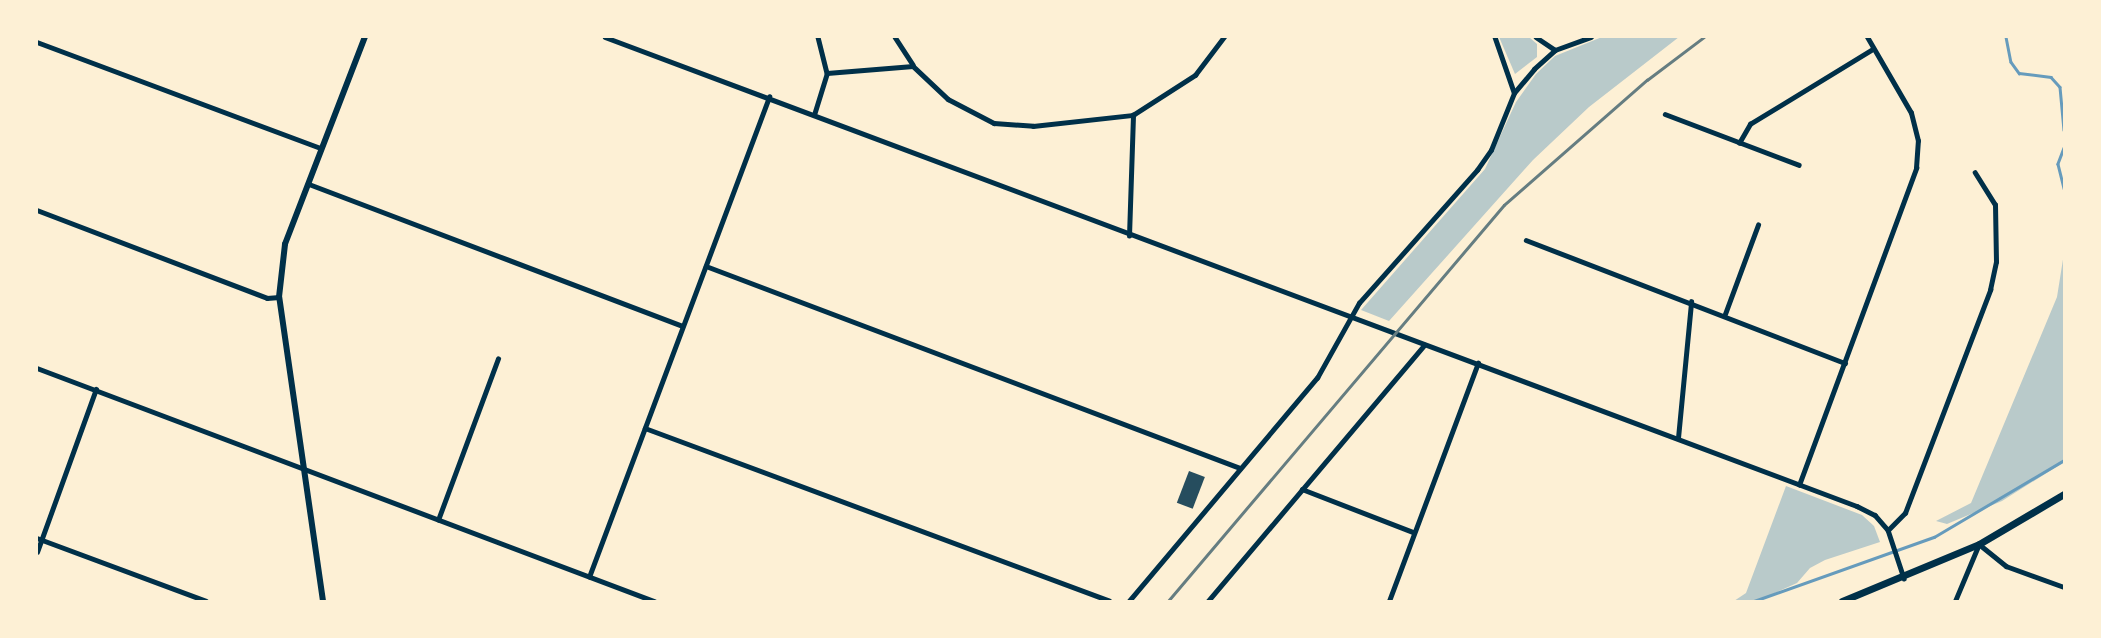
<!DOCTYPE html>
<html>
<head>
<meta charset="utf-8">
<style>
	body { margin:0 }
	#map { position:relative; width:2101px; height:638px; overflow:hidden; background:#fdf0d5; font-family:Cabin,sans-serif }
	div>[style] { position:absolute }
	.green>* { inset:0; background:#b9caca }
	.stream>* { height:2.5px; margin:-1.25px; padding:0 1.25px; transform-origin:1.25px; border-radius:1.25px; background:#669bbc }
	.building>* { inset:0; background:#264d5e; transform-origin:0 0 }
	.minor>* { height:4.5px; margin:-2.25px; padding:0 2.25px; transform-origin:2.25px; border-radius:2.25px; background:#003049 }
	.tertiary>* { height:6px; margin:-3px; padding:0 3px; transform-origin:3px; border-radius:3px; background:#003049 }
	.secondary>* { height:7px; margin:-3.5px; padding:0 3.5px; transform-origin:3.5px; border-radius:3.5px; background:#003049 }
	.rail>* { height:2.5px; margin:-1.25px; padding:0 1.25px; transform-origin:1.25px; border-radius:1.25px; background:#657d81 }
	span { translate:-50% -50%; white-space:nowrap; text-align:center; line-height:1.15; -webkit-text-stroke:6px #fdf0d5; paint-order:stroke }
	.frame { position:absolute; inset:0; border:38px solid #fdf0d5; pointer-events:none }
</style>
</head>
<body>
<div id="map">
	<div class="green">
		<i style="clip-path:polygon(1499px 37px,1529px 37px,1537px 44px,1537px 57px,1515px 74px)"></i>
		<i style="clip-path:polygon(1602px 37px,1679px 37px,1589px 107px,1533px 160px,1389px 321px,1361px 310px,1485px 169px,1516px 102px,1536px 74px,1555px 56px)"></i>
		<i style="clip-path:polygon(2064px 253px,2064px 462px,2002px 501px,1947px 524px,1936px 521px,1971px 503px,2057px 297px)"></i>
		<i style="clip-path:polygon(1786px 486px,1862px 515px,1874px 526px,1880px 542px,1825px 560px,1810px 568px,1797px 583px,1757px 601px,1734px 601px,1746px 593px)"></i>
	</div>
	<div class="stream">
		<i style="left:2006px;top:37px;width:25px;rotate:79deg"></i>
		<i style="left:2011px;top:62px;width:14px;rotate:54deg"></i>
		<i style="left:2019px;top:73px;width:32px;rotate:7deg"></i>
		<i style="left:2051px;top:77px;width:13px;rotate:48deg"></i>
		<i style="left:2060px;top:87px;width:43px;rotate:84.7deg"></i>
		<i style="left:2064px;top:148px;width:17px;rotate:111deg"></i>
		<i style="left:2058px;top:164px;width:25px;rotate:76deg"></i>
		<i style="left:1754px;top:601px;width:191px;rotate:-19.6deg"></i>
		<i style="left:1934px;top:537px;width:151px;rotate:-30.6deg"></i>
	</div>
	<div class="building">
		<i style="left:1189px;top:471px;width:17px;height:34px;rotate:21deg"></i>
	</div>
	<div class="minor">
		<i style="left:605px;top:37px;width:1337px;rotate:20.54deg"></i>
		<i style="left:1857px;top:506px;width:20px;rotate:27deg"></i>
		<i style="left:1875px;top:515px;width:20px;rotate:49deg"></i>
		<i style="left:1888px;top:530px;width:51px;rotate:71.6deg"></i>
		<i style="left:818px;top:37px;width:37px;rotate:76deg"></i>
		<i style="left:895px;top:37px;width:33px;rotate:57deg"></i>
		<i style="left:1495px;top:37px;width:58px;rotate:70.9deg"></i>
		<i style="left:1536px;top:37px;width:23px;rotate:34deg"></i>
		<i style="left:37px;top:42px;width:303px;rotate:20.5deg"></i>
		<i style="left:1665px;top:114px;width:143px;rotate:20.8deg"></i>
		<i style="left:814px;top:115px;width:44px;rotate:-72.8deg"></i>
		<i style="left:827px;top:73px;width:86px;rotate:-4.7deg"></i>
		<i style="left:913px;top:66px;width:48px;rotate:43.3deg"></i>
		<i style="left:948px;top:99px;width:52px;rotate:27.6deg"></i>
		<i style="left:994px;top:123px;width:39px;rotate:4deg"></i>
		<i style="left:1033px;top:126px;width:101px;rotate:-6.3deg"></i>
		<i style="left:1739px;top:143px;width:22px;rotate:-60deg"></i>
		<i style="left:1750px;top:124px;width:144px;rotate:-31.4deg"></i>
		<i style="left:309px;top:184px;width:399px;rotate:20.8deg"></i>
		<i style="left:37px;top:210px;width:246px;rotate:20.9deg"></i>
		<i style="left:267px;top:298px;width:12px;rotate:-5deg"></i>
		<i style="left:1129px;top:236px;width:121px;rotate:-88.1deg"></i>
		<i style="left:1133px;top:115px;width:74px;rotate:-32.8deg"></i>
		<i style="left:1195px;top:75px;width:48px;rotate:-52.7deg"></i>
		<i style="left:1526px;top:240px;width:342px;rotate:21.1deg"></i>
		<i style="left:706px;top:266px;width:571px;rotate:20.72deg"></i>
		<i style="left:1725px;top:314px;width:95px;rotate:-69.7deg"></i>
		<i style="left:37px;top:368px;width:660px;rotate:20.69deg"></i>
		<i style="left:645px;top:428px;width:495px;rotate:20.4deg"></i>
		<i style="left:1678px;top:438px;width:137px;rotate:-84.5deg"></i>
		<i style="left:1799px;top:485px;width:338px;rotate:-69.7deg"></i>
		<i style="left:1916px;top:168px;width:27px;rotate:-86deg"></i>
		<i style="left:1918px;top:141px;width:29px;rotate:-104deg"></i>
		<i style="left:1911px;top:113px;width:88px;rotate:-120.1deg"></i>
		<i style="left:1302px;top:489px;width:119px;rotate:21.2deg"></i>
		<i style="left:438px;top:520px;width:172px;rotate:-69.6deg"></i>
		<i style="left:1888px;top:530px;width:24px;rotate:-45deg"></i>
		<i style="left:1905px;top:513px;width:239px;rotate:-69.1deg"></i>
		<i style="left:1990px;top:290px;width:29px;rotate:-78deg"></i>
		<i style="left:1996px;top:262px;width:57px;rotate:-91deg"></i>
		<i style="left:1995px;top:205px;width:38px;rotate:-122deg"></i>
		<i style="left:37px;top:538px;width:180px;rotate:20.4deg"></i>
		<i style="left:37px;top:552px;width:173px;rotate:-70.1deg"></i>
		<i style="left:589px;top:577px;width:513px;rotate:-69.44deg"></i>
		<i style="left:1129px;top:601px;width:292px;rotate:-49.9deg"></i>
		<i style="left:1317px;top:378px;width:86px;rotate:-60.8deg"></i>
		<i style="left:1359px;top:303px;width:178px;rotate:-48.4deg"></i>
		<i style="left:1477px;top:170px;width:24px;rotate:-55deg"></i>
		<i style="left:1491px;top:150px;width:61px;rotate:-68deg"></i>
		<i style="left:1514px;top:93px;width:31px;rotate:-50deg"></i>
		<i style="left:1534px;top:69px;width:28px;rotate:-42deg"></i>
		<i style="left:1555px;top:50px;width:38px;rotate:-20deg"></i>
		<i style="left:1208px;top:601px;width:335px;rotate:-49.8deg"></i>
		<i style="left:1389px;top:601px;width:254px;rotate:-69.5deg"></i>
		<i style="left:1955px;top:601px;width:62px;rotate:-67.2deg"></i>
		<i style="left:1979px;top:544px;width:35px;rotate:39deg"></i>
		<i style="left:2006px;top:566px;width:62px;rotate:19.9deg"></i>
	</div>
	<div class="tertiary">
		<i style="left:323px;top:601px;width:307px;rotate:-98.2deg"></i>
		<i style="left:279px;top:297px;width:53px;rotate:-83.5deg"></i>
		<i style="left:285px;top:244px;width:222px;rotate:-68.9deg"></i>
	</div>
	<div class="secondary">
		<i style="left:1842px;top:601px;width:148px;rotate:-22.6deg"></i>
		<i style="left:1979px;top:544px;width:99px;rotate:-30.5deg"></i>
	</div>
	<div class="rail">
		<i style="left:1168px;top:601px;width:519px;rotate:-49.69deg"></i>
		<i style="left:1504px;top:205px;width:190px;rotate:-41.2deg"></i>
		<i style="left:1647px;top:80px;width:71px;rotate:-37deg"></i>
	</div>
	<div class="frame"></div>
</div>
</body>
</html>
